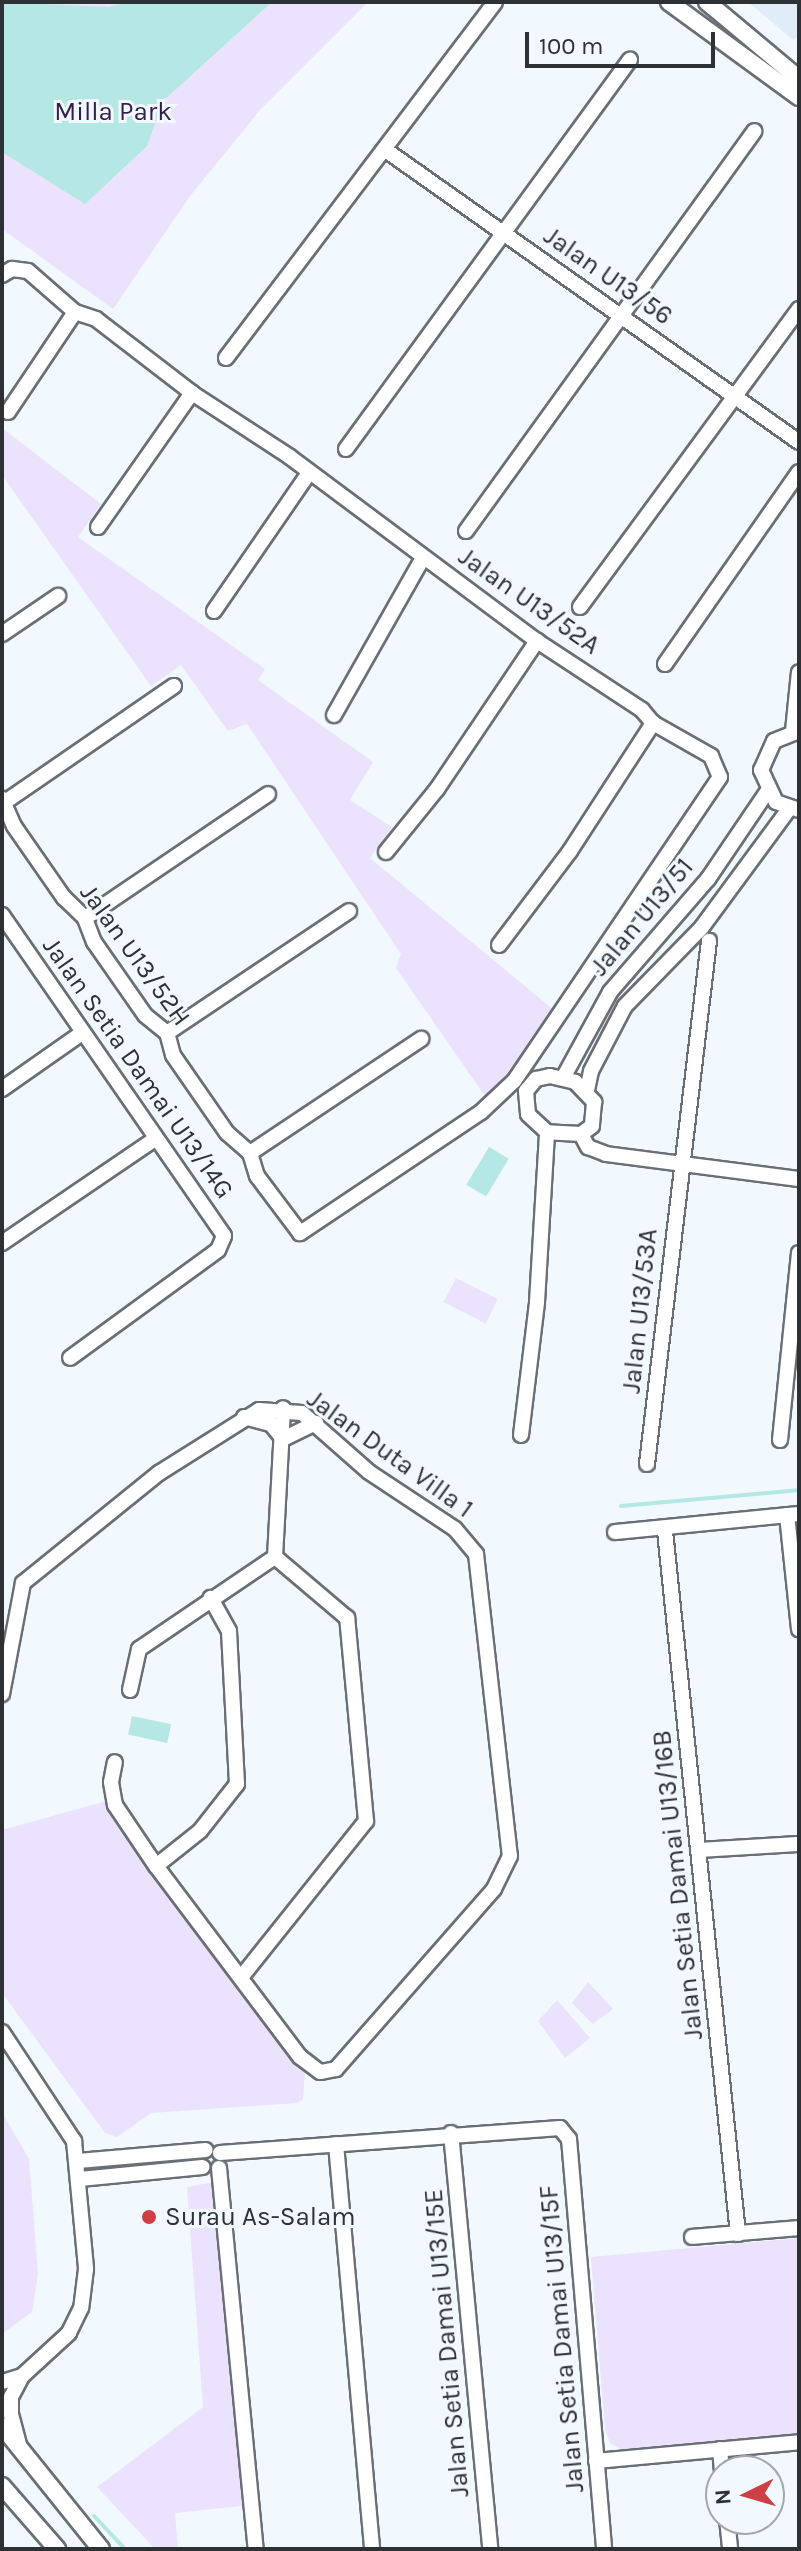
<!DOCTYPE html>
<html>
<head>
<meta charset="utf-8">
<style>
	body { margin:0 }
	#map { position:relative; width:801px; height:2551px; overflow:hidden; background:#f1f8fe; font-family:Karla,sans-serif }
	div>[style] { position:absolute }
	.built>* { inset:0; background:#e0edf9 }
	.green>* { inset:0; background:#ebe2fd; transform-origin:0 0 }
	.water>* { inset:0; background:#b5e7e4; transform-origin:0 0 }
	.stream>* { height:4px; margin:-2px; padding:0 2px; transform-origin:2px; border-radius:2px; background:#b5e7e4 }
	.roads { filter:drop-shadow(2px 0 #696f75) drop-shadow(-2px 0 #696f75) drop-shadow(0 2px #696f75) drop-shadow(0 -2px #696f75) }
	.minor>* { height:14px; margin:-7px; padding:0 7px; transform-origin:7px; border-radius:7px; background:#fff }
	.tertiary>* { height:16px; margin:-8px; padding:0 8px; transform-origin:8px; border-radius:8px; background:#fff }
	.dots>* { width:22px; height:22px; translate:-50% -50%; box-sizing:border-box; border:4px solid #f1f8fe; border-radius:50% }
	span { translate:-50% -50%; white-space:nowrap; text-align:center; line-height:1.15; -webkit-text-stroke:6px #f1f8fe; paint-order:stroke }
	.park-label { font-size:26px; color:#311f4c }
	.street-label { font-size:26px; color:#2e3134 }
	.poi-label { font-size:26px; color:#2e3134 }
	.left { translate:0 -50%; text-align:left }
	.frame { position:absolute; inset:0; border:4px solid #2e3134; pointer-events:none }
	.north { position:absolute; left:705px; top:2455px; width:80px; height:80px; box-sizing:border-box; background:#f1f8fe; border:2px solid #a3a8ad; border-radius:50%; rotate:265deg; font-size:22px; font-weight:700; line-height:32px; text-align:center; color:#2e3134 }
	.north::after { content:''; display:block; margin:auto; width:28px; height:36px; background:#ce3f45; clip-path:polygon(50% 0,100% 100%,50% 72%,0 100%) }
	.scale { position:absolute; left:525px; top:32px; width:190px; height:36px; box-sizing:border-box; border:4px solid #2e3134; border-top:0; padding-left:10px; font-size:24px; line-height:28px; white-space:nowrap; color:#2e3134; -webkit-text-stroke:6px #f1f8fe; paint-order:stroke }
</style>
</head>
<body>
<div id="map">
	<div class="built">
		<i style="clip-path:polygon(748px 2px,799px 2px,799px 36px,793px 40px)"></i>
	</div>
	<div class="green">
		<i style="clip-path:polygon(2px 2px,368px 2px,260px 110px,190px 196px,113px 309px,2px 229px)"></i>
		<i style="clip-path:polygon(2px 428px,101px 504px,78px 537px,265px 669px,258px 680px,373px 762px,350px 800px,392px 827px,370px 858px,555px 1011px,487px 1099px,396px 968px,401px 954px,247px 724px,228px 731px,181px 665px,151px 686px,2px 475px)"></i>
		<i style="left:456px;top:1278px;width:47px;height:27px;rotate:27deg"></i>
		<i style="clip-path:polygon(110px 1800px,128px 1835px,305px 2070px,303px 2099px,297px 2103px,151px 2113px,117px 2137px,105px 2133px,2px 1993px,2px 1830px)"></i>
		<i style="clip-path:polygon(588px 1982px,613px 2009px,593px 2024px,572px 2003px)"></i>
		<i style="clip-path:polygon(557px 2000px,590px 2038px,565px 2058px,538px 2021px)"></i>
		<i style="clip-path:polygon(2px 2112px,29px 2159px,38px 2274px,32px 2312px,2px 2334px)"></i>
		<i style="clip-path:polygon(214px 2182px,242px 2506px,175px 2513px,178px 2549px,155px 2549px,97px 2487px,203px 2407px,187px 2187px)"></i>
		<i style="clip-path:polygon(799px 2238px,799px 2435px,624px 2451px,610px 2443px,605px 2429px,591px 2257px)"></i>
	</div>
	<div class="water">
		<i style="clip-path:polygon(2px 2px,109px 7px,127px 2px,272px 2px,163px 101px,147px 146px,85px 204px,2px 152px)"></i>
		<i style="left:489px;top:1147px;width:23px;height:44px;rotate:31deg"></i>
		<i style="left:132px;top:1716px;width:40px;height:19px;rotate:12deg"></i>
	</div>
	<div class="stream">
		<i style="left:621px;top:1506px;width:179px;rotate:-5.1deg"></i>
		<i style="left:94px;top:2516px;width:45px;rotate:46.8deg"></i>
	</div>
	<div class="roads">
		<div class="minor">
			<i style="left:387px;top:151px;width:504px;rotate:35.23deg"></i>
			<i style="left:2px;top:275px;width:12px;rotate:-31deg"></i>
			<i style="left:12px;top:269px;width:16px;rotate:7deg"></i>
			<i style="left:28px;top:271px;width:62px;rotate:41.1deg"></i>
			<i style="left:75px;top:312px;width:22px;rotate:18deg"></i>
			<i style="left:96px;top:319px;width:121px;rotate:37.6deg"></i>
			<i style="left:192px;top:393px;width:117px;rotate:33.1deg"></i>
			<i style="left:290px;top:457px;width:308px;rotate:36.7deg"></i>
			<i style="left:537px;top:641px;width:126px;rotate:33.3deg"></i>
			<i style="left:642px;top:710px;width:17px;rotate:50deg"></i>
			<i style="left:653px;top:723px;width:67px;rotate:29.6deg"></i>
			<i style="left:711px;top:756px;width:23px;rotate:67deg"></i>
			<i style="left:720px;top:777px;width:367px;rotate:124.1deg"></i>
			<i style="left:514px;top:1081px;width:45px;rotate:136.8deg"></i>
			<i style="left:481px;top:1112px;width:218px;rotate:146.2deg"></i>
			<i style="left:300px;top:1233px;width:71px;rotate:-127deg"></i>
			<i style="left:257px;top:1176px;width:24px;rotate:-107deg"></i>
			<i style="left:250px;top:1153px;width:30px;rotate:-139deg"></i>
			<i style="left:227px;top:1133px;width:95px;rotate:-124.7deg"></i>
			<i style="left:173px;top:1055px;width:23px;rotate:-105deg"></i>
			<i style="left:167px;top:1033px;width:28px;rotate:-141deg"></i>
			<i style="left:145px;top:1015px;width:89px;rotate:-124.9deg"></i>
			<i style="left:94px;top:942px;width:26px;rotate:-111deg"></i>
			<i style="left:85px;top:918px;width:29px;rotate:-136deg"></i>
			<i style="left:64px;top:898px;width:88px;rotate:-124.8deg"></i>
			<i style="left:14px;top:826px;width:30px;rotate:-114deg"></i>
			<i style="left:226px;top:358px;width:446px;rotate:-52.9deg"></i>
			<i style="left:8px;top:412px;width:120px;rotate:-56.2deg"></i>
			<i style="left:346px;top:449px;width:482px;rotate:-53.9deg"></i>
			<i style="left:98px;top:527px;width:164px;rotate:-55deg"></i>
			<i style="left:466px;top:531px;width:493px;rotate:-54.2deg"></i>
			<i style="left:580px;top:607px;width:370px;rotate:-53.7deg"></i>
			<i style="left:214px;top:611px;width:166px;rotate:-55.5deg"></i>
			<i style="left:2px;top:634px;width:68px;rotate:-34.2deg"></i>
			<i style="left:665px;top:664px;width:234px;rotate:-55.1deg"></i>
			<i style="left:334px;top:715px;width:180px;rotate:-60.5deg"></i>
			<i style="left:793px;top:731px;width:59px;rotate:-84.2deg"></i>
			<i style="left:799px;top:731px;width:27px;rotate:158deg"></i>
			<i style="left:774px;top:741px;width:32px;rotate:114deg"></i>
			<i style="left:761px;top:770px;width:35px;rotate:65deg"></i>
			<i style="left:776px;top:802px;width:24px;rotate:19deg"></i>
			<i style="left:5px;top:802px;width:205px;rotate:-34.5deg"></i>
			<i style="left:386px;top:852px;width:81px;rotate:-51deg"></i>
			<i style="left:437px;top:789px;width:179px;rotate:-56deg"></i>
			<i style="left:2px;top:915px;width:390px;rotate:55.3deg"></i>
			<i style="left:224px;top:1236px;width:15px;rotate:113deg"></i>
			<i style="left:218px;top:1250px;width:183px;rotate:143.9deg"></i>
			<i style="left:85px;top:918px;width:221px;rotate:-34.1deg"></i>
			<i style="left:499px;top:945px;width:118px;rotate:-52.9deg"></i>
			<i style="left:570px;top:851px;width:153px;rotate:-57deg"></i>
			<i style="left:167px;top:1033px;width:219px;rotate:-33.8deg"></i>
			<i style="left:550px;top:1076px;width:26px;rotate:13deg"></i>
			<i style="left:575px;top:1082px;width:28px;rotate:46deg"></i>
			<i style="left:594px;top:1102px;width:24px;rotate:95deg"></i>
			<i style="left:592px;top:1126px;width:14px;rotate:144deg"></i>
			<i style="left:581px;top:1134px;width:34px;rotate:-177deg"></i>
			<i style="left:547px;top:1132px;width:26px;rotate:-137deg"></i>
			<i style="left:528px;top:1114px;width:23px;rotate:-95deg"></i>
			<i style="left:526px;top:1091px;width:16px;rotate:-50deg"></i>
			<i style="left:536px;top:1079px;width:14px;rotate:-12deg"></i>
			<i style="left:563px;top:1078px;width:98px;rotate:-61.3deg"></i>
			<i style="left:610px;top:992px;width:150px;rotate:-49.1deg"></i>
			<i style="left:708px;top:879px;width:105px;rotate:-55.9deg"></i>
			<i style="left:2px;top:1089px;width:98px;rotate:-35deg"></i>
			<i style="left:587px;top:1090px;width:19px;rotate:-78deg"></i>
			<i style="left:591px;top:1071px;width:73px;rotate:-62.4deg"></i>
			<i style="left:625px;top:1006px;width:110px;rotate:-45.7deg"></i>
			<i style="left:702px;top:927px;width:147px;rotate:-53.6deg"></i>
			<i style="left:581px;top:1134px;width:15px;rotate:62deg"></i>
			<i style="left:588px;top:1147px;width:19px;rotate:21deg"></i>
			<i style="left:606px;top:1154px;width:195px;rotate:7.4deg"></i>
			<i style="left:250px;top:1153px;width:206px;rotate:-33.7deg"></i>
			<i style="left:2px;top:1243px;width:185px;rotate:-34.2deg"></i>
			<i style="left:244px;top:1417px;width:28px;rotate:15deg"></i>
			<i style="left:271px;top:1424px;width:19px;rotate:51deg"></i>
			<i style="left:283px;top:1439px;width:37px;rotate:-26deg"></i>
			<i style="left:521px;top:1435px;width:134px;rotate:-83.1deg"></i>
			<i style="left:537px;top:1302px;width:170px;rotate:-86.6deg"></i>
			<i style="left:780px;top:1440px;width:188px;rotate:-84.2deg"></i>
			<i style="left:647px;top:1464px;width:527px;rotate:-83.24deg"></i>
			<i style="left:787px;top:1515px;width:115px;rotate:84deg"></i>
			<i style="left:665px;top:1531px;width:707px;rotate:84.07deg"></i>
			<i style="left:615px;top:1532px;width:185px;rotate:-5.6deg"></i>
			<i style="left:275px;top:1557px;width:149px;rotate:-86.9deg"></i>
			<i style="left:130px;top:1690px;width:42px;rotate:-77.6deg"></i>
			<i style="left:139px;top:1649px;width:164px;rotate:-34.1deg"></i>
			<i style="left:2px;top:1694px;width:113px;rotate:-79.3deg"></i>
			<i style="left:23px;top:1583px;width:175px;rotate:-39deg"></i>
			<i style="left:159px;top:1473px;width:118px;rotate:-32.2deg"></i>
			<i style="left:259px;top:1410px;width:43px;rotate:4deg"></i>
			<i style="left:302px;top:1413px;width:89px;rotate:41.4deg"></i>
			<i style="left:369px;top:1472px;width:103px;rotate:33.5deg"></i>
			<i style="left:455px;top:1529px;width:33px;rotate:50deg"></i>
			<i style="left:476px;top:1554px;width:304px;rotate:83.6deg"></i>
			<i style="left:510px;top:1856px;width:37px;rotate:116deg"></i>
			<i style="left:494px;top:1889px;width:240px;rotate:131.3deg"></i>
			<i style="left:336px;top:2069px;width:16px;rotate:169deg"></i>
			<i style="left:320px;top:2072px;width:25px;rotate:-143deg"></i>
			<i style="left:300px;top:2057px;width:239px;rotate:-127deg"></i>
			<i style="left:156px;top:1866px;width:73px;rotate:-123.9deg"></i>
			<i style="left:115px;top:1805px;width:23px;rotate:-100deg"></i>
			<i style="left:111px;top:1782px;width:20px;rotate:-79deg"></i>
			<i style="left:698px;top:1850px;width:101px;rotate:-3.4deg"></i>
			<i style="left:156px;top:1866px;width:56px;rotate:-38.5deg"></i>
			<i style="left:200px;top:1831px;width:60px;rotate:-51.8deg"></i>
			<i style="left:237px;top:1784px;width:153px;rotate:-93deg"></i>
			<i style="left:229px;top:1631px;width:38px;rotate:-119deg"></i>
			<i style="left:243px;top:1975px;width:197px;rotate:-51.4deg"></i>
			<i style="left:366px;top:1821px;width:204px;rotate:-95.3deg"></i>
			<i style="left:347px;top:1618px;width:94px;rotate:-139.7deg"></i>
			<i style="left:2px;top:2032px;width:131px;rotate:56.6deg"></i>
			<i style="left:74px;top:2141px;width:129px;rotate:84.6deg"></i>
			<i style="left:86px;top:2269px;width:39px;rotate:97deg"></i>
			<i style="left:81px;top:2308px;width:28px;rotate:116deg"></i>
			<i style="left:69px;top:2333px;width:64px;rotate:137.5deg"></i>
			<i style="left:22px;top:2376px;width:21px;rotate:163deg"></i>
			<i style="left:451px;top:2133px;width:418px;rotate:84.6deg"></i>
			<i style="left:336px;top:2144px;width:407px;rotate:84.9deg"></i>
			<i style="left:220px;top:2153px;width:341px;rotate:-4.2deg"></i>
			<i style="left:560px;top:2128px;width:14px;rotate:51deg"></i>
			<i style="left:569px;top:2139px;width:411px;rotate:85.1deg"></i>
			<i style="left:78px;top:2161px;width:128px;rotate:-4.9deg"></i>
			<i style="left:219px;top:2168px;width:383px;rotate:84.5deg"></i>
			<i style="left:80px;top:2179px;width:123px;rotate:-5.6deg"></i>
			<i style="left:692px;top:2237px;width:107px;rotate:-4.8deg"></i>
			<i style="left:20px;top:2448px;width:34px;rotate:-105deg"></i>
			<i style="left:11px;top:2415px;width:18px;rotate:-90deg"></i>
			<i style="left:11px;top:2397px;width:24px;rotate:-62deg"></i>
			<i style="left:720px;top:2449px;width:22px;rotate:85deg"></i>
			<i style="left:596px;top:2461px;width:204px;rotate:-5.3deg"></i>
			<i style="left:727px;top:2519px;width:30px;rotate:84deg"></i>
		</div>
		<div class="tertiary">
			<i style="left:669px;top:2px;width:161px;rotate:36.2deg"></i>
			<i style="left:707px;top:2px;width:120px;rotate:39.9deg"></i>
			<i style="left:2px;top:2426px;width:158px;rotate:51.2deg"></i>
			<i style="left:2px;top:2486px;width:84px;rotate:48.9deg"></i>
		</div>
	</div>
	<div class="dots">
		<i style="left:149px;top:2217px;background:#ce3f45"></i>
	</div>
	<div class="park-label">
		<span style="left:113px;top:112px">Milla Park</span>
	</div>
	<div class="street-label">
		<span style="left:608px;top:276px;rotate:35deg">Jalan U13/56</span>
		<span style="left:529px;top:601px;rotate:35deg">Jalan U13/52A</span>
		<span style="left:642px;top:917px;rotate:-50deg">Jalan U13/51</span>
		<span style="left:135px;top:955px;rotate:54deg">Jalan U13/52H</span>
		<span style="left:138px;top:1068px;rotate:55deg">Jalan Setia Damai U13/14G</span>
		<span style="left:640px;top:1311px;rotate:-84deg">Jalan U13/53A</span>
		<span style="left:390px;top:1454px;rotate:36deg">Jalan Duta Villa 1</span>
		<span style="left:678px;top:1885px;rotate:-96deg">Jalan Setia Damai U13/16B</span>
		<span style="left:562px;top:2339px;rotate:-95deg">Jalan Setia Damai U13/15F</span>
		<span style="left:447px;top:2343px;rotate:-95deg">Jalan Setia Damai U13/15E</span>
	</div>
	<div class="poi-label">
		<span class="left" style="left:165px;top:2217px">Surau As-Salam</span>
	</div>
	<div class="frame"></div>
	<div class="north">N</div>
	<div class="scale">100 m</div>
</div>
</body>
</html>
